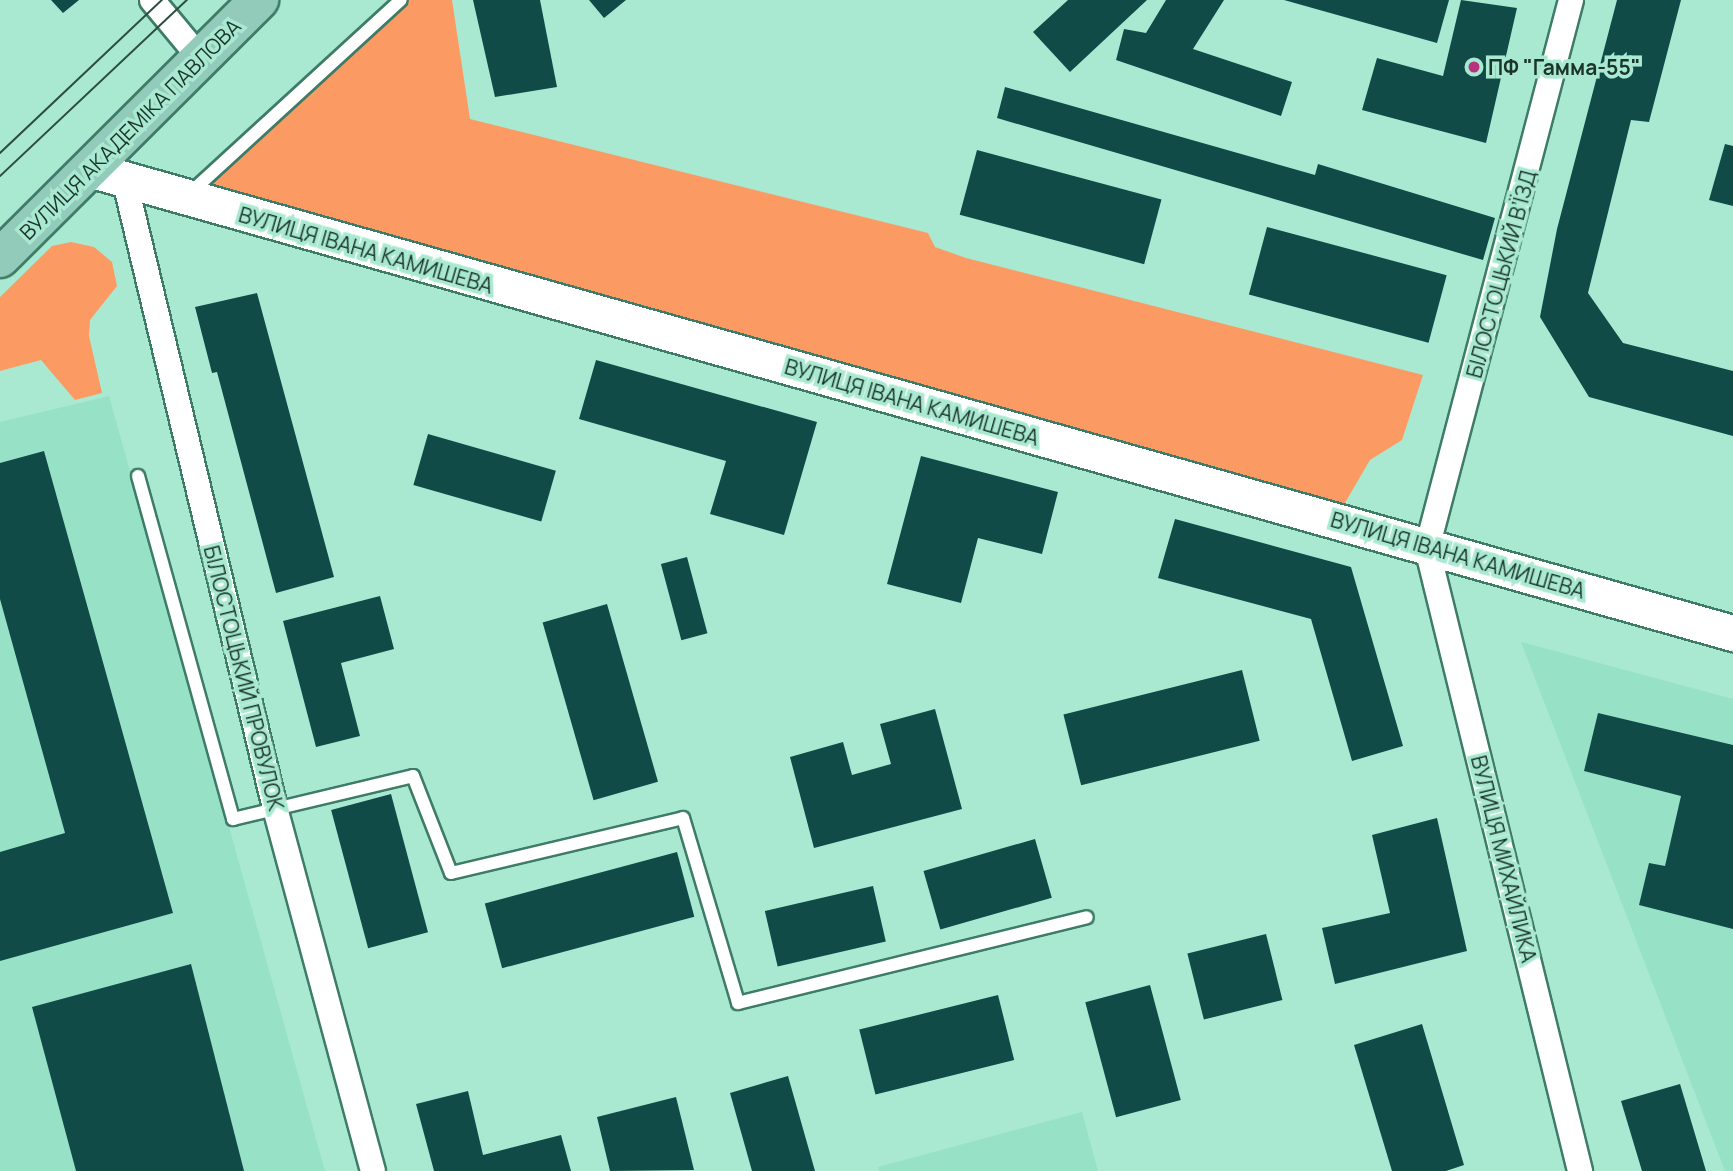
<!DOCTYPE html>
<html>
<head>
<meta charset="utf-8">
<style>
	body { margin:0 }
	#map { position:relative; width:1733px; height:1171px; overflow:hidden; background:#a9e9d2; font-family:Manrope,sans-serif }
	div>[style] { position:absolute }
	.built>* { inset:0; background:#97e1c7 }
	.green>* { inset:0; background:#fb9b63 }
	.building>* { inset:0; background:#104b48; transform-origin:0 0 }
	.roads { filter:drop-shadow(2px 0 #3e7c68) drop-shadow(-2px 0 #3e7c68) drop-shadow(0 2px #3e7c68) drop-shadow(0 -2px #3e7c68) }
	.lane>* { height:12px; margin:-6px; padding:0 6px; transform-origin:6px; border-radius:6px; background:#fff }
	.street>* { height:24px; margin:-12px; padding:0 12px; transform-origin:12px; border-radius:12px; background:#fff }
	.secondary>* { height:35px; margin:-17.5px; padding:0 17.5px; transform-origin:17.5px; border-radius:17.5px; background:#fff }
	.primary>* { height:38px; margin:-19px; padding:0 19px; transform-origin:19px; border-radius:19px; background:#92cbb9 }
	.tram>* { height:2px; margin:-1px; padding:0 1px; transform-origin:1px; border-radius:1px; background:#2e4d42 }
	.dots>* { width:19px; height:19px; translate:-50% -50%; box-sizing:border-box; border:4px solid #a9e9d2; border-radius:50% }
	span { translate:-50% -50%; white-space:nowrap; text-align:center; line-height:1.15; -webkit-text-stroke:7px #a9e9d2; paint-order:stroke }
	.poi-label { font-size:21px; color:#1b352c; font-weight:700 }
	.left { translate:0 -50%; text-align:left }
	.street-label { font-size:21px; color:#1b352c }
</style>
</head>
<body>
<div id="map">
	<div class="built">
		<i style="clip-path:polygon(109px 396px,325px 1171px,0 1171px,0 422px)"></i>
		<i style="clip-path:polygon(1521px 642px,1733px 699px,1733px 1171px,1725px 1171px)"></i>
		<i style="clip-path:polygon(1082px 1112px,1098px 1171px,879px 1171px,878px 1167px)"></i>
	</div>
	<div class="green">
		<i style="clip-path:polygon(401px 0,452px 0,470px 119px,928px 233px,935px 247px,966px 258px,1423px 375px,1402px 440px,1370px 460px,1335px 520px,183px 199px)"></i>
		<i style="clip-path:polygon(71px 242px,94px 247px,112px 262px,117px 286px,90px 320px,89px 336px,102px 393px,75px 400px,41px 360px,0 371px,0 297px,52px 246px)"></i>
	</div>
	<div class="building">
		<i style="clip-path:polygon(51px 0,79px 0,63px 13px)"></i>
		<i style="clip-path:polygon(473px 0,540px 0,557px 87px,495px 97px)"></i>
		<i style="clip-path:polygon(589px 0,626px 0,604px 18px)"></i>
		<i style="clip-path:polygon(1068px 0,1147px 0,1070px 72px,1033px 32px)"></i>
		<i style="clip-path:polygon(1166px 0,1224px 0,1193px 49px,1292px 82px,1281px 116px,1116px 60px,1124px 29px,1146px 33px)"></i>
		<i style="clip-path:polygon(1284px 0,1449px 0,1437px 43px)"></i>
		<i style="clip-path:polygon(1461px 0,1517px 8px,1486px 143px,1362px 110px,1377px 58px,1443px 76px)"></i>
		<i style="clip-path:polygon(1617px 0,1681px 0,1649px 122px,1631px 120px,1588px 293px,1623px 343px,1733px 371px,1733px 436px,1589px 397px,1540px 317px,1557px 229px)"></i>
		<i style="clip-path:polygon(1005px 87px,1315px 175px,1318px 164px,1495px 218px,1483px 260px,997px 118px)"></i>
		<i style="clip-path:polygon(1725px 144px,1733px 146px,1733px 206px,1709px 200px)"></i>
		<i style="left:977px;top:150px;width:191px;height:67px;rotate:15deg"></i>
		<i style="left:1267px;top:227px;width:186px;height:70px;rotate:15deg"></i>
		<i style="clip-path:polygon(257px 293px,334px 577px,276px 593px,217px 372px,212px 373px,195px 307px)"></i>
		<i style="clip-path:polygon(596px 360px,817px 422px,784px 535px,710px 514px,726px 461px,579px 419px)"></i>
		<i style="left:428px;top:434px;width:133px;height:53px;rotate:16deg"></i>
		<i style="clip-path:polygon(44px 451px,173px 913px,0 961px,0 852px,65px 833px,0 599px,0 463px)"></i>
		<i style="clip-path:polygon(921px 456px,1058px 492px,1042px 554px,978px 538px,961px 603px,887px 584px)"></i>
		<i style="clip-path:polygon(1175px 519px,1351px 567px,1403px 746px,1352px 761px,1311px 619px,1158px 578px)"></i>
		<i style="left:687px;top:557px;width:79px;height:27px;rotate:75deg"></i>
		<i style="clip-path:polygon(380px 596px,394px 649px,341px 663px,360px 736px,316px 747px,283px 621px)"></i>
		<i style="left:607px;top:604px;width:185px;height:67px;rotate:74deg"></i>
		<i style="left:1242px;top:670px;width:73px;height:184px;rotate:76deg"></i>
		<i style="clip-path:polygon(935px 709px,962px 809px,814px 848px,790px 757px,843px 742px,852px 775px,891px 764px,880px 724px)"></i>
		<i style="clip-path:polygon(1598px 713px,1733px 745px,1733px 929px,1639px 905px,1649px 863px,1665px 866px,1681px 796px,1584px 771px)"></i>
		<i style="left:391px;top:794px;width:143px;height:62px;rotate:75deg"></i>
		<i style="clip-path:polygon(1437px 818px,1467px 951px,1335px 984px,1322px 928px,1390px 913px,1372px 835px)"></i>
		<i style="left:1035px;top:839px;width:61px;height:116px;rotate:74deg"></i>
		<i style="left:677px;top:852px;width:67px;height:199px;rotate:75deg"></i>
		<i style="left:873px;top:886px;width:57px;height:111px;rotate:77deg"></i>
		<i style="left:1266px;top:934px;width:68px;height:81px;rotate:76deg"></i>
		<i style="clip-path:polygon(191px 964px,244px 1171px,76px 1171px,32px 1007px)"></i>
		<i style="left:1150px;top:985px;width:119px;height:67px;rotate:75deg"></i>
		<i style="left:998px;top:995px;width:67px;height:143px;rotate:76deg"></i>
		<i style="clip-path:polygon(1422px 1024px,1464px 1165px,1446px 1171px,1392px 1171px,1354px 1045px)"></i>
		<i style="clip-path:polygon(788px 1076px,815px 1171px,752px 1171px,730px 1093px)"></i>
		<i style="clip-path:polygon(1680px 1084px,1706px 1171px,1642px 1171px,1621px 1101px)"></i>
		<i style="clip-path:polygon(468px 1091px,483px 1155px,561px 1135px,571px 1171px,434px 1171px,416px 1104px)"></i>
		<i style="clip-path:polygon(676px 1097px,694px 1170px,610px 1171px,597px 1117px)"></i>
	</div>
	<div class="roads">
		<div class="lane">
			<i style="left:189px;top:194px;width:287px;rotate:-42.5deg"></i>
			<i style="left:138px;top:476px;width:356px;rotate:74.5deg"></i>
			<i style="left:233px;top:819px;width:185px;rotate:-13.4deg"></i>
			<i style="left:413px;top:776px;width:104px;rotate:68.6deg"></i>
			<i style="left:451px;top:873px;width:238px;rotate:-13.3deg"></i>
			<i style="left:683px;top:818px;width:193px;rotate:73.4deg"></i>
			<i style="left:738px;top:1003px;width:359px;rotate:-13.8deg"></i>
		</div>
		<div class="street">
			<i style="left:152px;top:0;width:77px;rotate:50.3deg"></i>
			<i style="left:1571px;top:0;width:567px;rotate:104.72deg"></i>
			<i style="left:1427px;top:548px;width:642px;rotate:76.2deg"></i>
			<i style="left:125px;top:182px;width:644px;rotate:76.53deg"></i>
			<i style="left:275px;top:808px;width:376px;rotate:74.9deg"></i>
		</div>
		<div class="secondary">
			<i style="left:92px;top:170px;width:1705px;rotate:15.76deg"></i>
		</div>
		<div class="primary">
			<i style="left:0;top:258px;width:366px;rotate:-44.9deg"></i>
		</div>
	</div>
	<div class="tram">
		<i style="left:0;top:153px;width:223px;rotate:-43.4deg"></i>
		<i style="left:0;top:176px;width:257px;rotate:-43.3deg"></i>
	</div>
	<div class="dots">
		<i style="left:1474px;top:67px;background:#b6347d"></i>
	</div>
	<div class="poi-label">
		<span class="left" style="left:1488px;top:67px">ПФ "Гамма-55"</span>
	</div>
	<div class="street-label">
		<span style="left:130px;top:129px;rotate:-45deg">ВУЛИЦЯ АКАДЕМІКА ПАВЛОВА</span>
		<span style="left:366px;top:250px;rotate:16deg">ВУЛИЦЯ ІВАНА КАМИШЕВА</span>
		<span style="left:1501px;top:274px;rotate:-75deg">БІЛОСТОЦЬКИЙ В’ЇЗД</span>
		<span style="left:912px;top:402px;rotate:16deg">ВУЛИЦЯ ІВАНА КАМИШЕВА</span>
		<span style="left:1458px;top:555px;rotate:16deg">ВУЛИЦЯ ІВАНА КАМИШЕВА</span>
		<span style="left:244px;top:678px;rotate:76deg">БІЛОСТОЦЬКИЙ ПРОВУЛОК</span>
		<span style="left:1504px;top:859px;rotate:76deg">ВУЛИЦЯ МИХАЙЛИКА</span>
	</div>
</div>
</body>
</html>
